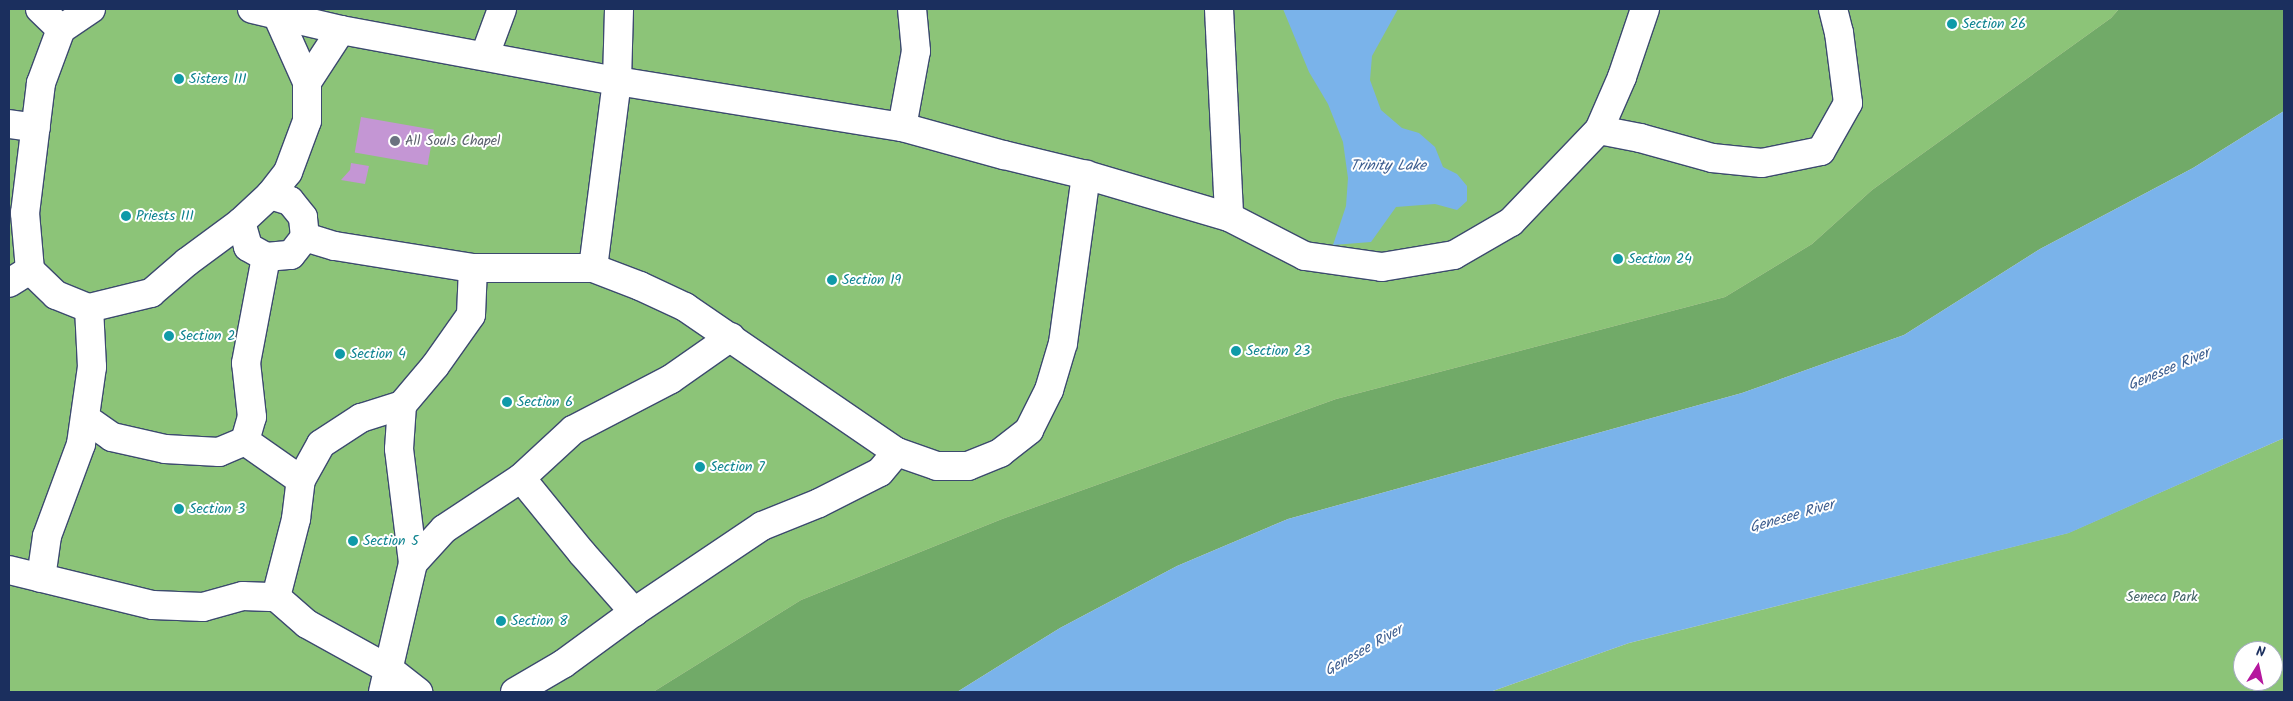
<!DOCTYPE html>
<html>
<head>
<meta charset="utf-8">
<style>
	body { margin:0 }
	#map { position:relative; width:2293px; height:701px; overflow:hidden; background:#f4e2c7; font-family:Kalam,sans-serif }
	div>[style] { position:absolute }
	.green>* { inset:0; background:#8cc478 }
	.forest>* { inset:0; background:#71aa68 }
	.water>* { inset:0; background:#7ab3ea }
	.building>* { inset:0; background:#c496d4; transform-origin:0 0 }
	.roads { filter:drop-shadow(1px 0 #3c4a6e) drop-shadow(-1px 0 #3c4a6e) drop-shadow(0 1px #3c4a6e) drop-shadow(0 -1px #3c4a6e) }
	.minor>* { height:28px; margin:-14px; padding:0 14px; transform-origin:14px; border-radius:14px; background:#fff }
	.dots>* { width:14px; height:14px; translate:-50% -50%; box-sizing:border-box; border:2px solid #fff; border-radius:50% }
	span { translate:-50% -50%; white-space:nowrap; text-align:center; line-height:1.15; -webkit-text-stroke:4px #fff; paint-order:stroke }
	.culture-label { font-size:14px; color:#0d838f }
	.left { translate:0 -50%; text-align:left }
	.worship-label { font-size:14px; color:#5b616d }
	.park-label { font-size:14px; color:#436367 }
	.water-label { font-size:15px; color:#3c5d8f; font-style:italic }
	.frame { position:absolute; inset:0; border:10px solid #1b2f5e; pointer-events:none }
	.north { position:absolute; left:2233px; top:641px; width:50px; height:50px; box-sizing:border-box; background:#fff; border:1px solid #a4acbf; border-radius:50%; rotate:10deg; font-size:14px; font-weight:700; line-height:20px; text-align:center; color:#1b2f5e }
	.north::after { content:''; display:block; margin:auto; width:18px; height:22px; background:#b5179e; clip-path:polygon(50% 0,100% 100%,50% 72%,0 100%) }
</style>
</head>
<body>
<div id="map">
	<div class="green">
		<i style="clip-path:polygon(9px 9px,2119px 9px,2111px 18px,1872px 190px,1812px 244px,1725px 297px,1336px 399px,1002px 519px,801px 600px,653px 692px,9px 692px)"></i>
		<i style="clip-path:polygon(evenodd,2284px 438px,2284px 692px,1490px 692px,1629px 643px,2068px 533px,2284px 438px,2243px 651px,2273px 651px,2273px 681px,2243px 681px,2243px 651px)"></i>
	</div>
	<div class="forest">
		<i style="clip-path:polygon(2119px 9px,2284px 9px,2284px 111px,2193px 168px,2040px 249px,1904px 335px,1742px 393px,1288px 519px,1177px 566px,1060px 628px,957px 692px,653px 692px,801px 600px,1002px 519px,1336px 399px,1725px 297px,1812px 244px,1872px 190px,2111px 18px)"></i>
	</div>
	<div class="water">
		<i style="clip-path:polygon(1283px 9px,1398px 9px,1372px 56px,1370px 80px,1381px 110px,1402px 128px,1419px 133px,1435px 147px,1443px 167px,1457px 174px,1467px 186px,1467px 201px,1457px 210px,1435px 204px,1396px 207px,1371px 242px,1333px 245px,1346px 206px,1348px 178px,1343px 142px,1328px 104px,1309px 72px)"></i>
		<i style="clip-path:polygon(2284px 111px,2284px 438px,2069px 533px,1629px 643px,1490px 692px,957px 692px,1060px 628px,1177px 566px,1288px 519px,1742px 393px,1904px 335px,2040px 249px,2193px 168px)"></i>
	</div>
	<div class="building">
		<i style="left:361px;top:117px;width:74px;height:36px;rotate:10deg"></i>
		<i style="clip-path:polygon(351px 163px,369px 166px,365px 184px,341px 180px,350px 170px)"></i>
	</div>
	<div class="roads">
		<div class="minor">
			<i style="left:40px;top:9px;width:29px;rotate:44deg"></i>
			<i style="left:91px;top:9px;width:36px;rotate:146deg"></i>
			<i style="left:61px;top:29px;width:58px;rotate:110.3deg"></i>
			<i style="left:41px;top:83px;width:131px;rotate:97deg"></i>
			<i style="left:25px;top:213px;width:57px;rotate:85deg"></i>
			<i style="left:30px;top:270px;width:36px;rotate:44deg"></i>
			<i style="left:56px;top:295px;width:35px;rotate:22deg"></i>
			<i style="left:89px;top:308px;width:64px;rotate:-13.6deg"></i>
			<i style="left:151px;top:293px;width:48px;rotate:-40.7deg"></i>
			<i style="left:187px;top:262px;width:67px;rotate:-36.5deg"></i>
			<i style="left:241px;top:222px;width:40px;rotate:-43deg"></i>
			<i style="left:270px;top:195px;width:29px;rotate:-52deg"></i>
			<i style="left:288px;top:172px;width:54px;rotate:-69.6deg"></i>
			<i style="left:307px;top:121px;width:39px;rotate:-90deg"></i>
			<i style="left:307px;top:82px;width:73px;rotate:-114.1deg"></i>
			<i style="left:252px;top:9px;width:91px;rotate:13.3deg"></i>
			<i style="left:1219px;top:9px;width:208px;rotate:87.2deg"></i>
			<i style="left:485px;top:55px;width:49px;rotate:-69.7deg"></i>
			<i style="left:307px;top:82px;width:62px;rotate:-56.8deg"></i>
			<i style="left:341px;top:30px;width:281px;rotate:10.5deg"></i>
			<i style="left:617px;top:81px;width:289px;rotate:9.2deg"></i>
			<i style="left:902px;top:127px;width:106px;rotate:15.4deg"></i>
			<i style="left:1004px;top:155px;width:84px;rotate:13.7deg"></i>
			<i style="left:1086px;top:175px;width:149px;rotate:16.4deg"></i>
			<i style="left:1229px;top:217px;width:85px;rotate:27.2deg"></i>
			<i style="left:1305px;top:256px;width:78px;rotate:8.1deg"></i>
			<i style="left:1382px;top:267px;width:73px;rotate:-9.5deg"></i>
			<i style="left:1454px;top:255px;width:66px;rotate:-30.1deg"></i>
			<i style="left:1511px;top:222px;width:127px;rotate:-46.3deg"></i>
			<i style="left:1599px;top:130px;width:58px;rotate:-66.5deg"></i>
			<i style="left:1622px;top:77px;width:72px;rotate:-71.3deg"></i>
			<i style="left:9px;top:124px;width:27px;rotate:8deg"></i>
			<i style="left:902px;top:127px;width:77px;rotate:-79.6deg"></i>
			<i style="left:916px;top:51px;width:42px;rotate:-95.4deg"></i>
			<i style="left:1599px;top:130px;width:42px;rotate:11deg"></i>
			<i style="left:1640px;top:138px;width:75px;rotate:15.5deg"></i>
			<i style="left:1712px;top:158px;width:50px;rotate:5.7deg"></i>
			<i style="left:1762px;top:163px;width:60px;rotate:-11.5deg"></i>
			<i style="left:1821px;top:151px;width:55px;rotate:-60.6deg"></i>
			<i style="left:1848px;top:103px;width:71px;rotate:-97.3deg"></i>
			<i style="left:1839px;top:33px;width:25px;rotate:-104deg"></i>
			<i style="left:241px;top:222px;width:26px;rotate:74deg"></i>
			<i style="left:248px;top:247px;width:21px;rotate:29deg"></i>
			<i style="left:266px;top:257px;width:25px;rotate:-5deg"></i>
			<i style="left:291px;top:255px;width:23px;rotate:-52deg"></i>
			<i style="left:305px;top:237px;width:20px;rotate:-96deg"></i>
			<i style="left:303px;top:217px;width:21px;rotate:-129deg"></i>
			<i style="left:290px;top:201px;width:21px;rotate:-163deg"></i>
			<i style="left:305px;top:237px;width:31px;rotate:17deg"></i>
			<i style="left:335px;top:246px;width:140px;rotate:9.1deg"></i>
			<i style="left:473px;top:268px;width:120px"></i>
			<i style="left:593px;top:268px;width:50px;rotate:21deg"></i>
			<i style="left:640px;top:286px;width:50px;rotate:25deg"></i>
			<i style="left:685px;top:307px;width:257px;rotate:34.4deg"></i>
			<i style="left:897px;top:452px;width:42px;rotate:19.3deg"></i>
			<i style="left:937px;top:466px;width:31px"></i>
			<i style="left:968px;top:466px;width:35px;rotate:-22deg"></i>
			<i style="left:1000px;top:453px;width:37px;rotate:-38deg"></i>
			<i style="left:1029px;top:430px;width:45px;rotate:-63.4deg"></i>
			<i style="left:1049px;top:390px;width:49px;rotate:-73.4deg"></i>
			<i style="left:1063px;top:343px;width:170px;rotate:-82.2deg"></i>
			<i style="left:593px;top:268px;width:189px;rotate:-82.7deg"></i>
			<i style="left:617px;top:81px;width:72px;rotate:-88.4deg"></i>
			<i style="left:9px;top:283px;width:25px;rotate:-32deg"></i>
			<i style="left:402px;top:405px;width:44px;rotate:93.9deg"></i>
			<i style="left:399px;top:449px;width:115px;rotate:83deg"></i>
			<i style="left:85px;top:418px;width:33px;rotate:35deg"></i>
			<i style="left:112px;top:437px;width:54px;rotate:12.8deg"></i>
			<i style="left:165px;top:449px;width:54px;rotate:3.2deg"></i>
			<i style="left:219px;top:452px;width:28px;rotate:-23deg"></i>
			<i style="left:245px;top:441px;width:25px;rotate:-74deg"></i>
			<i style="left:252px;top:417px;width:54px;rotate:-96.3deg"></i>
			<i style="left:246px;top:363px;width:108px;rotate:-79.3deg"></i>
			<i style="left:245px;top:441px;width:68px;rotate:34.9deg"></i>
			<i style="left:521px;top:478px;width:97px;rotate:50.9deg"></i>
			<i style="left:582px;top:553px;width:79px;rotate:48.6deg"></i>
			<i style="left:9px;top:570px;width:148px;rotate:13.7deg"></i>
			<i style="left:153px;top:605px;width:50px;rotate:2.3deg"></i>
			<i style="left:203px;top:607px;width:41px;rotate:-15.4deg"></i>
			<i style="left:243px;top:596px;width:33px;rotate:2deg"></i>
			<i style="left:276px;top:597px;width:41px;rotate:41.1deg"></i>
			<i style="left:307px;top:624px;width:95px;rotate:29deg"></i>
			<i style="left:390px;top:670px;width:36px;rotate:38deg"></i>
			<i style="left:41px;top:578px;width:42px;rotate:-81.9deg"></i>
			<i style="left:47px;top:536px;width:98px;rotate:-69.7deg"></i>
			<i style="left:81px;top:444px;width:78px;rotate:-81.9deg"></i>
			<i style="left:92px;top:367px;width:59px;rotate:-92.9deg"></i>
			<i style="left:276px;top:597px;width:81px;rotate:-75.6deg"></i>
			<i style="left:296px;top:519px;width:39px;rotate:-83deg"></i>
			<i style="left:301px;top:480px;width:41px;rotate:-60.9deg"></i>
			<i style="left:321px;top:444px;width:48px;rotate:-33deg"></i>
			<i style="left:361px;top:418px;width:43px;rotate:-17.6deg"></i>
			<i style="left:402px;top:405px;width:51px;rotate:-49.8deg"></i>
			<i style="left:435px;top:366px;width:62px;rotate:-54.8deg"></i>
			<i style="left:471px;top:315px;width:47px;rotate:-87.6deg"></i>
			<i style="left:383px;top:692px;width:132px;rotate:-76.9deg"></i>
			<i style="left:413px;top:563px;width:46px;rotate:-47.6deg"></i>
			<i style="left:444px;top:529px;width:92px;rotate:-33.5deg"></i>
			<i style="left:521px;top:478px;width:71px;rotate:-42.7deg"></i>
			<i style="left:573px;top:430px;width:110px;rotate:-27.5deg"></i>
			<i style="left:671px;top:379px;width:73px;rotate:-35deg"></i>
			<i style="left:515px;top:692px;width:56px;rotate:-30.3deg"></i>
			<i style="left:563px;top:664px;width:88px;rotate:-36.2deg"></i>
			<i style="left:634px;top:612px;width:154px;rotate:-33.9deg"></i>
			<i style="left:762px;top:526px;width:61px;rotate:-22deg"></i>
			<i style="left:819px;top:503px;width:68px;rotate:-26.9deg"></i>
			<i style="left:880px;top:472px;width:26px;rotate:-50deg"></i>
		</div>
	</div>
	<div class="dots">
		<i style="left:1952px;top:24px;background:#0f9aa8"></i>
		<i style="left:179px;top:79px;background:#0f9aa8"></i>
		<i style="left:395px;top:141px;background:#6b7280"></i>
		<i style="left:126px;top:216px;background:#0f9aa8"></i>
		<i style="left:1618px;top:259px;background:#0f9aa8"></i>
		<i style="left:832px;top:280px;background:#0f9aa8"></i>
		<i style="left:169px;top:336px;background:#0f9aa8"></i>
		<i style="left:1236px;top:351px;background:#0f9aa8"></i>
		<i style="left:340px;top:354px;background:#0f9aa8"></i>
		<i style="left:507px;top:402px;background:#0f9aa8"></i>
		<i style="left:700px;top:467px;background:#0f9aa8"></i>
		<i style="left:179px;top:509px;background:#0f9aa8"></i>
		<i style="left:353px;top:541px;background:#0f9aa8"></i>
		<i style="left:501px;top:621px;background:#0f9aa8"></i>
	</div>
	<div class="culture-label">
		<span class="left" style="left:1962px;top:24px">Section 26</span>
		<span class="left" style="left:189px;top:79px">Sisters III</span>
		<span class="left" style="left:136px;top:216px">Priests III</span>
		<span class="left" style="left:1628px;top:259px">Section 24</span>
		<span class="left" style="left:842px;top:280px">Section 19</span>
		<span class="left" style="left:179px;top:336px">Section 2</span>
		<span class="left" style="left:1246px;top:351px">Section 23</span>
		<span class="left" style="left:350px;top:354px">Section 4</span>
		<span class="left" style="left:517px;top:402px">Section 6</span>
		<span class="left" style="left:710px;top:467px">Section 7</span>
		<span class="left" style="left:189px;top:509px">Section 3</span>
		<span class="left" style="left:363px;top:541px">Section 5</span>
		<span class="left" style="left:511px;top:621px">Section 8</span>
	</div>
	<div class="worship-label">
		<span class="left" style="left:405px;top:141px">All Souls Chapel</span>
	</div>
	<div class="park-label">
		<span style="left:2162px;top:597px">Seneca Park</span>
	</div>
	<div class="water-label">
		<span style="left:1388px;top:167px">Trinity Lake</span>
		<span style="left:2169px;top:370px;rotate:-23deg">Genesee River</span>
		<span style="left:1792px;top:517px;rotate:-16deg">Genesee River</span>
		<span style="left:1364px;top:651px;rotate:-30deg">Genesee River</span>
	</div>
	<div class="frame"></div>
	<div class="north">N</div>
</div>
</body>
</html>
